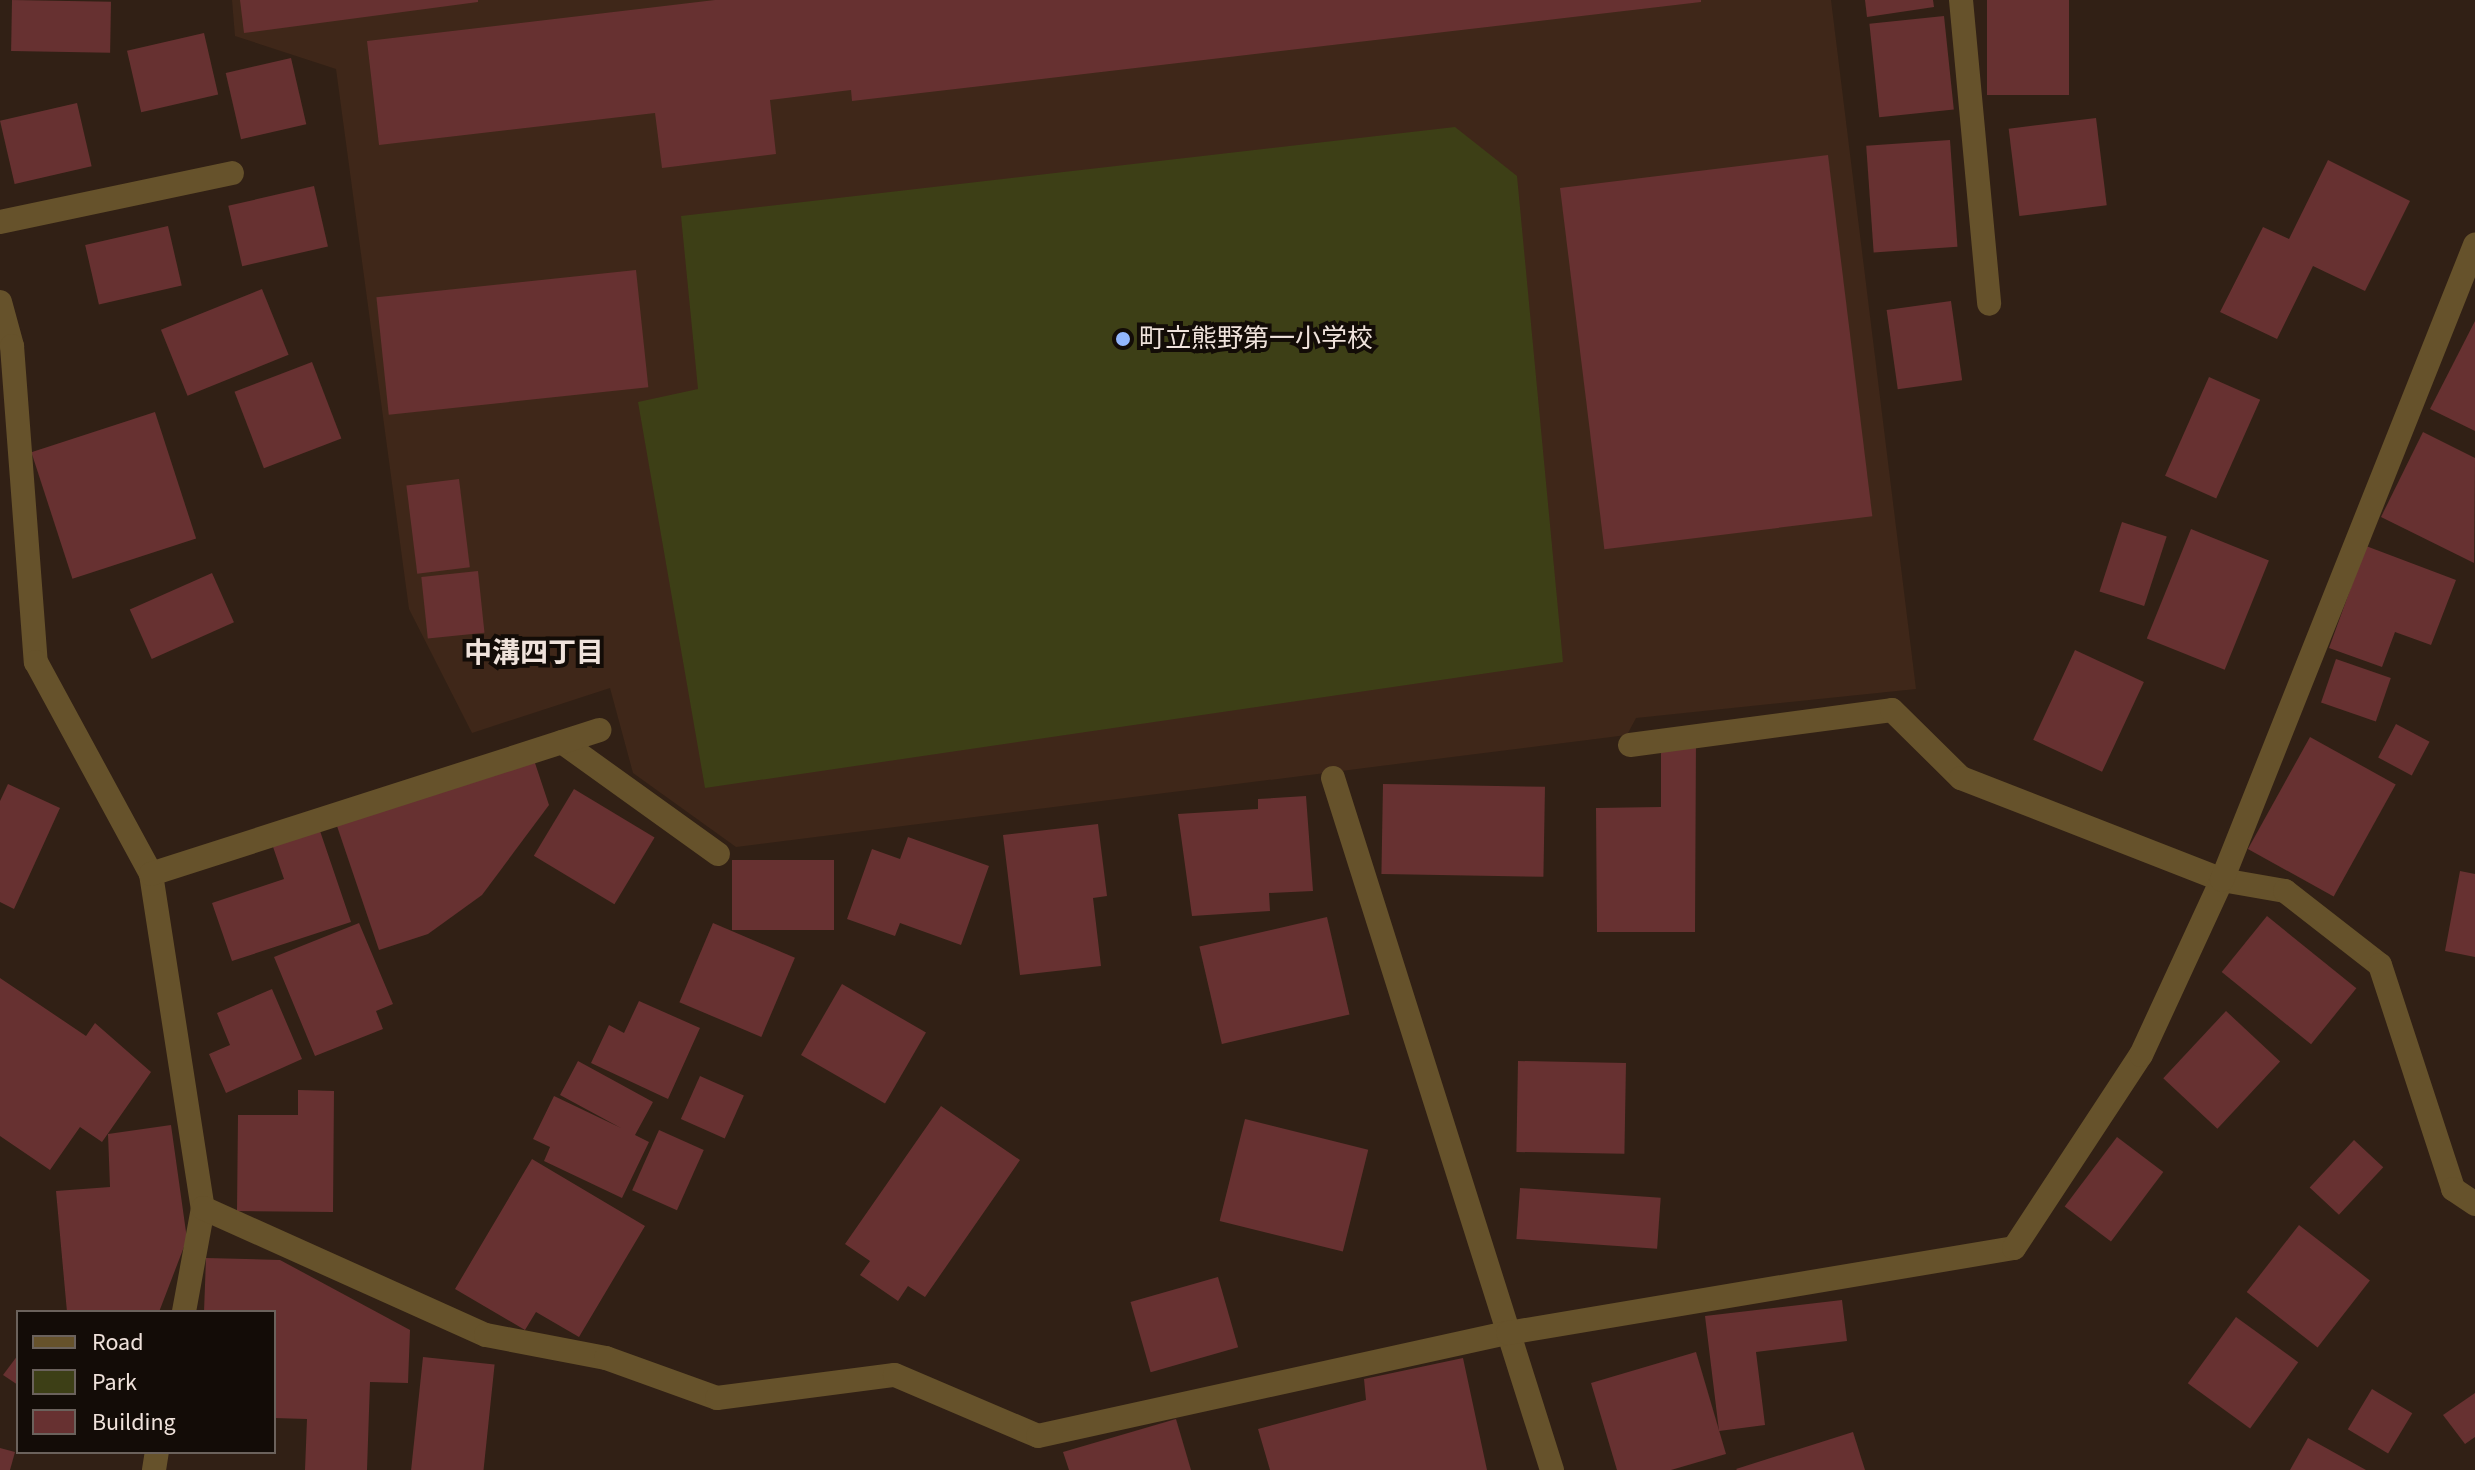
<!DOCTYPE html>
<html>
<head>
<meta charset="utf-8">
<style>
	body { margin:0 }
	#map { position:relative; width:2475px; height:1470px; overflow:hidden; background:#312015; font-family:"Source Sans 3","Noto Sans JP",sans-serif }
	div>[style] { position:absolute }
	.built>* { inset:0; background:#3f2719 }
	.green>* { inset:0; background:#3d3f16 }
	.building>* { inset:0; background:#673131; transform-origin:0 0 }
	.lane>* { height:24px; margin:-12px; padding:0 12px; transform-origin:12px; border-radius:12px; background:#66522b }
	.street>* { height:24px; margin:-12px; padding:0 12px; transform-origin:12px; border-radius:12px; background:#66522b }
	.dots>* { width:22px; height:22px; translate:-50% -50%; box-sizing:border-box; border:4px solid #130c07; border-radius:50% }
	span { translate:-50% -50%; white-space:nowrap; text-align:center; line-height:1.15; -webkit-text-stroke:8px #130c07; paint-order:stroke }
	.poi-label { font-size:26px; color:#efe2db }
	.left { translate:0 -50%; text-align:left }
	.neighbourhood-label { font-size:28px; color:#efe2db; font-weight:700 }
	.legend { position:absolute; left:16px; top:1310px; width:260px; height:144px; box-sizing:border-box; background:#130c07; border:2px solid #6b625c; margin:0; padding:10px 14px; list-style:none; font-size:24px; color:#efe2db }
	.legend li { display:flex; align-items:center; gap:16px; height:40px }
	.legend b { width:40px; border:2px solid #6b625c }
</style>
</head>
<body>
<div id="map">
	<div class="built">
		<i style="clip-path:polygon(232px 0,1831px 0,1916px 689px,1636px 718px,1627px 735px,736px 847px,633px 773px,610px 688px,472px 733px,409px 609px,336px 69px,235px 36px)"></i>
	</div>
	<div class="green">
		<i style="clip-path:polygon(1455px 127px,1517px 176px,1563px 662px,705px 788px,638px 402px,698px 389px,681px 216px)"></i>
	</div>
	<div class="building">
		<i style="left:12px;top:0;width:99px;height:51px;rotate:1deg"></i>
		<i style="clip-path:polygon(240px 0,478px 0,478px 2px,244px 33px)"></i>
		<i style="clip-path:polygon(715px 0,1701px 0,1701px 2px,852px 101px,851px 90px,770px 100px,776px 154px,662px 168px,655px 113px,379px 145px,367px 41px)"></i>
		<i style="clip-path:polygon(1865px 0,1933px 0,1934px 7px,1867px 17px)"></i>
		<i style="left:1987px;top:0;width:82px;height:95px"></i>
		<i style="left:1944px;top:16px;width:94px;height:75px;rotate:84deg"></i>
		<i style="left:204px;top:33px;width:63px;height:79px;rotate:77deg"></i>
		<i style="left:291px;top:58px;width:68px;height:67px;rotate:77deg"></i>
		<i style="left:77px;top:103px;width:65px;height:79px;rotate:77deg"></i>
		<i style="left:2096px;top:118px;width:88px;height:88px;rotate:83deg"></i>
		<i style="left:1950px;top:140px;width:107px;height:84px;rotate:86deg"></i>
		<i style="left:1828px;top:155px;width:364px;height:270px;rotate:83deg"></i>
		<i style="clip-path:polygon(2328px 160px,2410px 201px,2365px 291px,2313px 266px,2277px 339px,2220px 312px,2263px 227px,2289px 239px)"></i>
		<i style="left:314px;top:186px;width:62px;height:88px;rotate:77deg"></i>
		<i style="left:168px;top:226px;width:61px;height:85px;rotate:77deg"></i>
		<i style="left:636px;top:270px;width:118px;height:261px;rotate:84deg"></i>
		<i style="left:262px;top:289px;width:71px;height:109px;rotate:68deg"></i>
		<i style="left:1951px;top:301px;width:80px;height:65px;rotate:82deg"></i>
		<i style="clip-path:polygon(2475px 321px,2475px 431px,2430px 409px)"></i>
		<i style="left:312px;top:362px;width:82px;height:83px;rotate:69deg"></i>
		<i style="left:2209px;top:377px;width:56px;height:108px;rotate:24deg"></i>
		<i style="left:155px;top:412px;width:133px;height:130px;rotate:72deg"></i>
		<i style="clip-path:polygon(2423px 432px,2475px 458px,2474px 563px,2381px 517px)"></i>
		<i style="left:459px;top:479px;width:89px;height:53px;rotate:83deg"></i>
		<i style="left:2122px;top:522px;width:47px;height:73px;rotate:18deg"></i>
		<i style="left:2191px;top:529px;width:84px;height:118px;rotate:22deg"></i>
		<i style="clip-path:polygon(2366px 546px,2456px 580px,2431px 645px,2395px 632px,2382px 667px,2329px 648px)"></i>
		<i style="left:478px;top:571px;width:62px;height:57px;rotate:84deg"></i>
		<i style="left:212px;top:573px;width:54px;height:90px;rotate:66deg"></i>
		<i style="left:2075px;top:650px;width:76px;height:99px;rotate:25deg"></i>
		<i style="left:2336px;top:659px;width:58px;height:46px;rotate:19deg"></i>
		<i style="left:2396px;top:724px;width:38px;height:38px;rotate:28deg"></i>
		<i style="clip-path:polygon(1696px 737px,1695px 932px,1597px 932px,1596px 808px,1661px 807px,1661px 742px)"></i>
		<i style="left:2310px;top:737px;width:98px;height:128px;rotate:29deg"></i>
		<i style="clip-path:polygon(534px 760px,549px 805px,482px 895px,428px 934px,379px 950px,337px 826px)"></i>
		<i style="clip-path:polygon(8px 784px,60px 808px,14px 909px,0 902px,0 801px)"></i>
		<i style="left:1383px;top:784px;width:162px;height:90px;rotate:1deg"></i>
		<i style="left:574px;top:789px;width:94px;height:78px;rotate:31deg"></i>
		<i style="clip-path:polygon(1306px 796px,1313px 891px,1269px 893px,1270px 911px,1192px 916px,1178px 814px,1258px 809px,1258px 799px)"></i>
		<i style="clip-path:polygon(1098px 824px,1107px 896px,1093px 898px,1101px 966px,1020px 975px,1003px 835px)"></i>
		<i style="clip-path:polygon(318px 825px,351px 922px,232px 961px,212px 903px,284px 879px,271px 841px)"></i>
		<i style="clip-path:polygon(908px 837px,989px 866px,961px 945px,900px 923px,895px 936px,847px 919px,872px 849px,900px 859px)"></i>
		<i style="left:732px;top:860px;width:102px;height:70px"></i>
		<i style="clip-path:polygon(2460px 871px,2475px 874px,2475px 957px,2445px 951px)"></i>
		<i style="left:2267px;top:916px;width:115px;height:72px;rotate:39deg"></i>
		<i style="left:1327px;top:917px;width:100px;height:131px;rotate:77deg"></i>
		<i style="clip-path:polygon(359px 923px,393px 1004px,376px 1011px,383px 1029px,315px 1056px,274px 957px)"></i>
		<i style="left:713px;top:923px;width:89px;height:86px;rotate:23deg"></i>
		<i style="clip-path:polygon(0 978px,86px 1036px,95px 1023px,151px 1072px,102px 1142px,80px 1127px,50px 1170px,0 1136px)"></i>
		<i style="left:842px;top:984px;width:97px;height:82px;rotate:30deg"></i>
		<i style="clip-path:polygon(272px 989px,302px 1059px,226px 1093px,209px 1054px,230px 1045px,217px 1013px)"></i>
		<i style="clip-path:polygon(639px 1001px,700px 1028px,668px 1099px,591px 1063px,609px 1025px,624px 1033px)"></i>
		<i style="left:2226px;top:1011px;width:74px;height:92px;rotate:43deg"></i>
		<i style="clip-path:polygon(578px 1061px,653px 1102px,635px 1135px,649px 1142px,622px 1198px,544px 1161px,550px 1147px,533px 1139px,554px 1096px,621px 1128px,560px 1095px)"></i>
		<i style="left:1518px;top:1061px;width:108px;height:91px;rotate:1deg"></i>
		<i style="left:700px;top:1076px;width:48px;height:47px;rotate:24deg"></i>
		<i style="clip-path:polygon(298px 1090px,334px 1091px,333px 1212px,237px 1211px,238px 1115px,298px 1115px)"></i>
		<i style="clip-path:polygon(941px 1106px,1020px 1160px,925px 1297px,908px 1286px,898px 1301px,860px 1275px,870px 1261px,845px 1244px)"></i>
		<i style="left:1245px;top:1119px;width:127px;height:105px;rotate:14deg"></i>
		<i style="clip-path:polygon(171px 1125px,187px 1239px,159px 1312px,67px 1312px,56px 1191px,110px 1187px,108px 1134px)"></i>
		<i style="left:659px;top:1130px;width:49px;height:66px;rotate:24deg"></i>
		<i style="left:2117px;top:1137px;width:58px;height:87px;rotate:37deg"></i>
		<i style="left:2354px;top:1140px;width:40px;height:65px;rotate:43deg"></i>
		<i style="clip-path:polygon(532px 1159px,645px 1226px,579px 1337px,536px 1312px,525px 1330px,455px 1289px)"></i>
		<i style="left:1520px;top:1188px;width:141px;height:51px;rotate:4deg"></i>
		<i style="left:2299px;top:1225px;width:90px;height:85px;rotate:38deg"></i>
		<i style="clip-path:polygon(206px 1258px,280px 1260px,410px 1330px,408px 1383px,370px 1382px,367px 1470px,305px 1470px,307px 1419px,274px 1418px,274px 1312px,204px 1312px)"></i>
		<i style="left:1218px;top:1277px;width:73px;height:91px;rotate:74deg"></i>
		<i style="clip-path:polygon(1842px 1300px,1847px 1341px,1756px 1352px,1765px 1425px,1719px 1431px,1705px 1316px)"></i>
		<i style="left:2236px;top:1317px;width:77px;height:82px;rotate:36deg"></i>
		<i style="clip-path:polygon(1696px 1352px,1726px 1454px,1671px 1470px,1617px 1470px,1591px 1383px)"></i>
		<i style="clip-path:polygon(18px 1355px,18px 1385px,3px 1375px)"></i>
		<i style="left:423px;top:1357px;width:72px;height:114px;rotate:6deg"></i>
		<i style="clip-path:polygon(1463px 1358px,1487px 1470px,1270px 1470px,1258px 1429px,1366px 1400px,1364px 1379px)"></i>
		<i style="left:2372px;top:1389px;width:47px;height:47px;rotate:31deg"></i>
		<i style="clip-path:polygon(2475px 1393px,2475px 1437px,2465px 1444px,2443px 1415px)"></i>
		<i style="clip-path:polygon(1176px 1419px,1191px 1470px,1069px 1470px,1063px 1452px)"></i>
		<i style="clip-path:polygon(1853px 1432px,1865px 1470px,1737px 1470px,1736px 1469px)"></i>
		<i style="clip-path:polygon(2308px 1438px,2366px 1470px,2290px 1470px)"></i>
		<i style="clip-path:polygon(0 1448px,15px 1452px,10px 1470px,0 1470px)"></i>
	</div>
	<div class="lane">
		<i style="left:0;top:222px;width:237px;rotate:-11.9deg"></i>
	</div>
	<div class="street">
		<i style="left:1961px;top:0;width:305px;rotate:84.7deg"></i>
		<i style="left:0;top:302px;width:46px;rotate:74.7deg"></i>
		<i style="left:12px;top:346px;width:317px;rotate:85.7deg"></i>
		<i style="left:36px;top:662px;width:241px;rotate:61.5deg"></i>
		<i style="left:151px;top:874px;width:338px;rotate:81.2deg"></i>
		<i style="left:203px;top:1208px;width:106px;rotate:100.4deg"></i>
		<i style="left:562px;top:742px;width:192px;rotate:35.7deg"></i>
		<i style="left:1630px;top:745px;width:264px;rotate:-7.6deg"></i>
		<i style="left:1892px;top:710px;width:97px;rotate:44.6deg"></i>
		<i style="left:1961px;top:778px;width:280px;rotate:21.3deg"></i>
		<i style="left:2222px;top:880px;width:64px;rotate:9.9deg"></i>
		<i style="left:2285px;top:891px;width:120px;rotate:37.9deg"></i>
		<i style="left:2380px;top:965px;width:236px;rotate:71.9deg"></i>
		<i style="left:2453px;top:1189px;width:27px;rotate:34deg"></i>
		<i style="left:1333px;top:778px;width:726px;rotate:72.44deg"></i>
		<i style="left:151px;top:874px;width:471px;rotate:-17.8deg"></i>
		<i style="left:203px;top:1208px;width:310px;rotate:24.2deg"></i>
		<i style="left:486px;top:1335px;width:122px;rotate:10.9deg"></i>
		<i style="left:606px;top:1358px;width:118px;rotate:19.8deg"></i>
		<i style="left:717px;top:1398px;width:179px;rotate:-7.4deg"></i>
		<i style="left:895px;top:1375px;width:155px;rotate:23.1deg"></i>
		<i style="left:1038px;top:1436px;width:481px;rotate:-12.4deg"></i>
		<i style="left:1508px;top:1333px;width:513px;rotate:-9.54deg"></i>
		<i style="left:2014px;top:1248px;width:231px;rotate:-56.7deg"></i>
		<i style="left:2141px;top:1055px;width:193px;rotate:-65.2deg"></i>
		<i style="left:2222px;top:880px;width:684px;rotate:-68.28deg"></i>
		<i style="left:154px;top:1470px;width:18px;rotate:-81deg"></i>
	</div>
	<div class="dots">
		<i style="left:1123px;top:339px;background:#93b7fd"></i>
	</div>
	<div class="poi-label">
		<span class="left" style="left:1139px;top:339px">町立熊野第一小学校</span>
	</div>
	<div class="neighbourhood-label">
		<span style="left:534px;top:653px">中溝四丁目</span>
	</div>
	<ul class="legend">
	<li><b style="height:10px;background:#66522b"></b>Road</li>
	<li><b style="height:22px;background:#3d3f16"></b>Park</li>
	<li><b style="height:22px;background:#673131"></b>Building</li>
	</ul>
</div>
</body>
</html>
